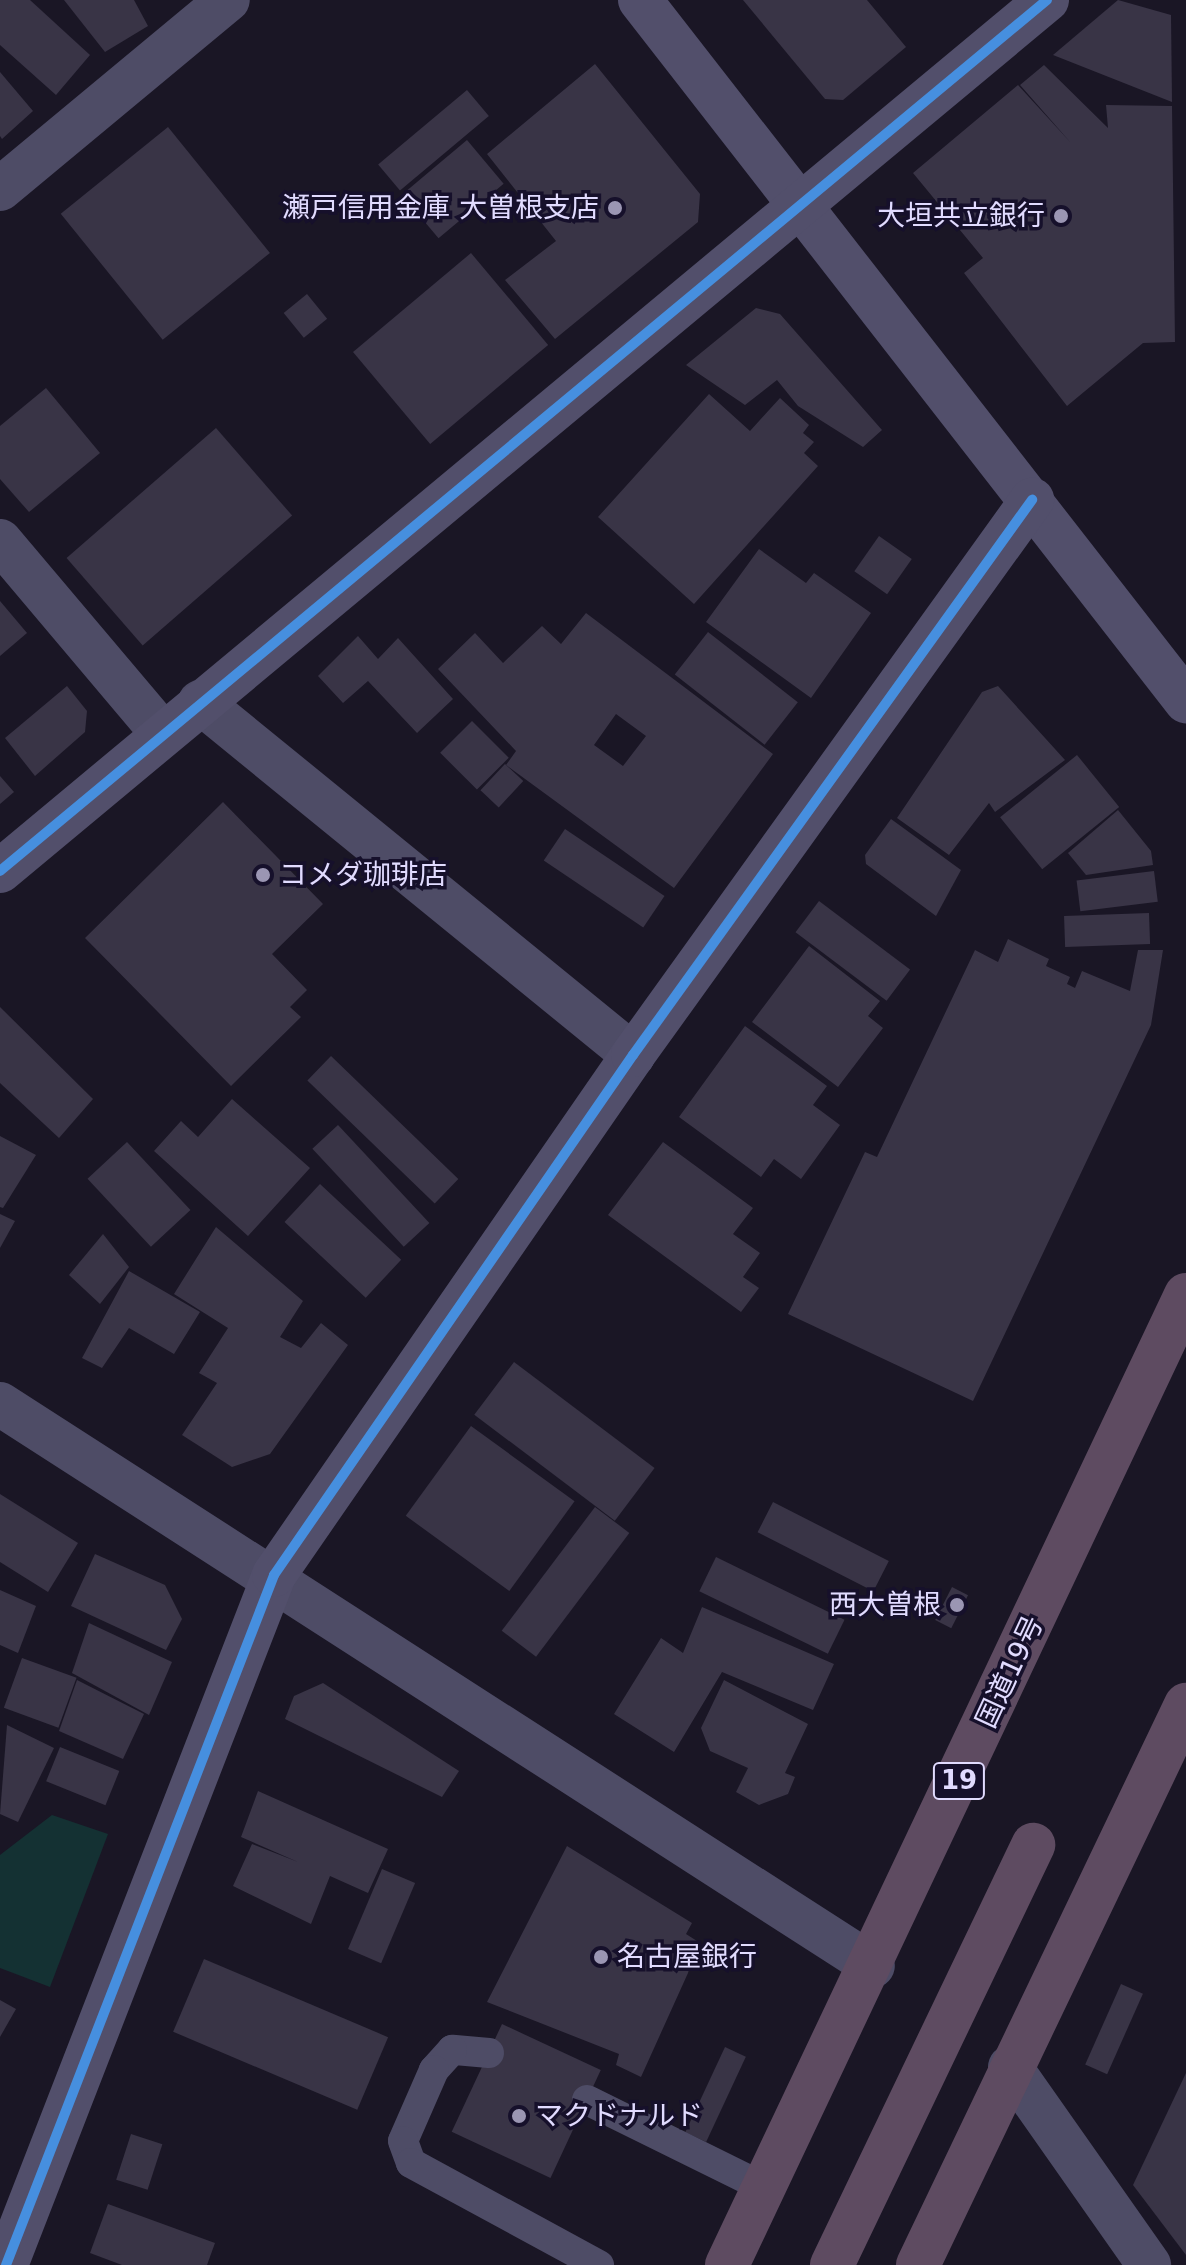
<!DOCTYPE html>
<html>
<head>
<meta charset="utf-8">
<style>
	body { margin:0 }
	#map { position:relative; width:1186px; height:2265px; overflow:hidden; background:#1a1625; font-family:"DejaVu Sans","Noto Sans JP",sans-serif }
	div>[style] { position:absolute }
	.green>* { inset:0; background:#143133 }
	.building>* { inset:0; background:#393446; transform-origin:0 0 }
	.lane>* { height:30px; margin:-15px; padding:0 15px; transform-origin:15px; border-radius:15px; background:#4e4c66 }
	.street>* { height:44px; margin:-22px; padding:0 22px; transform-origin:22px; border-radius:22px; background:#4e4c66 }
	.secondary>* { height:44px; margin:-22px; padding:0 22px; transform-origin:22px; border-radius:22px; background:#524f6b }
	.highway>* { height:44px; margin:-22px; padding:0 22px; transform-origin:22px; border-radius:22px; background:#5e4b61 }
	.cycleway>* { height:10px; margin:-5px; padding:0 5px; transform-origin:5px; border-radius:5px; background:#468fdf }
	.dots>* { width:22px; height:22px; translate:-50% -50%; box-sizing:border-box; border:4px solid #16102b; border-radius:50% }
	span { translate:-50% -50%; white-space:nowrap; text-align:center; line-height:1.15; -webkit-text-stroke:7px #16102b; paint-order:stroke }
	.shield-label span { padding:2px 6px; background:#16102b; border:2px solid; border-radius:6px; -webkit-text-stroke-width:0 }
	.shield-label { font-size:26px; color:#e1dbff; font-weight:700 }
	.poi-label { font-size:28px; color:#e1dbff }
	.right { translate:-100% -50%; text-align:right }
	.left { translate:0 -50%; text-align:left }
	.street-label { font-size:28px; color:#e1dbff }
</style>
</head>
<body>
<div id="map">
	<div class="green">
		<i style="clip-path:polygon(52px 1815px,108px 1834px,50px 1987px,0 1968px,0 1855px)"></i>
	</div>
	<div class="building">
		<i style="clip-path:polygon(0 0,30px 0,90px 55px,56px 95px,0 45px)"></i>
		<i style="clip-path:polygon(64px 0,134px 0,148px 26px,105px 52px)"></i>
		<i style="clip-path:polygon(743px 0,867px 0,906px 47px,843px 100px,825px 99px)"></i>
		<i style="clip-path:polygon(1118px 0,1171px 15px,1172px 102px,1053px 55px)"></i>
		<i style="clip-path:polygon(595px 64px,700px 194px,698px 222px,555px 339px,505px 280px,556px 241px,487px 154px)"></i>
		<i style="clip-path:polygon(1044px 65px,1108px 128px,1106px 105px,1172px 106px,1175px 342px,1143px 343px,1067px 406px,964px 273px,983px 258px,913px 173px,1018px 85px,1071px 143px,1020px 85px)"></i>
		<i style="clip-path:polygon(0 72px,33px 111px,2px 139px,0 136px)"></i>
		<i style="left:467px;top:90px;width:34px;height:116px;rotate:50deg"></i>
		<i style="left:168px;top:127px;width:162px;height:138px;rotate:51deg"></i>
		<i style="left:467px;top:140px;width:57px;height:85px;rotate:50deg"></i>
		<i style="left:471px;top:253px;width:120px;height:154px;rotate:50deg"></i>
		<i style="left:307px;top:294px;width:32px;height:30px;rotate:51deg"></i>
		<i style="clip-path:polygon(756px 308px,780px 314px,882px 430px,863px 447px,798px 406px,777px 380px,745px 405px,686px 365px)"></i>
		<i style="clip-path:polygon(46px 388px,100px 453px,29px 512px,0 479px,0 426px)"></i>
		<i style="clip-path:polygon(709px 394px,750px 431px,780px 398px,809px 425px,803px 433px,814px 442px,804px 453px,818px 466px,694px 604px,598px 517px)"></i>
		<i style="left:216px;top:428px;width:116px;height:198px;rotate:49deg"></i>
		<i style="left:879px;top:536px;width:40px;height:43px;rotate:35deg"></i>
		<i style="clip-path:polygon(759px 549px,806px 583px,814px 573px,871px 613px,811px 698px,706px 622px)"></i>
		<i style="clip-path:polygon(0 601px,27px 633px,0 656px)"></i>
		<i style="clip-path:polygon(evenodd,586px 613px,773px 754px,674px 888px,506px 765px,516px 751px,438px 669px,475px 633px,503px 663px,542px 626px,561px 644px,586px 613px,616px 714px,646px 736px,623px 766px,594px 745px,616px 714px)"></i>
		<i style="left:708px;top:632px;width:114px;height:54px;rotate:38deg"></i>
		<i style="clip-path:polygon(358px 636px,378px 659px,398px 638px,453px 699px,417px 733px,368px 681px,343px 703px,318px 676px)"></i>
		<i style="clip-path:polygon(67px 686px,87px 711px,85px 732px,35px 776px,5px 738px)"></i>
		<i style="clip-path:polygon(998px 686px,1065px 760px,995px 812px,989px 803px,949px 855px,897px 818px,982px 692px)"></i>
		<i style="left:472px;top:721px;width:52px;height:45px;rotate:45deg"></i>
		<i style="left:1077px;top:755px;width:67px;height:99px;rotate:51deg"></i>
		<i style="left:505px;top:764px;width:25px;height:36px;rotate:43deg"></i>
		<i style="clip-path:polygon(0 776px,14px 792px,0 804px)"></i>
		<i style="clip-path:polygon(223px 802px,323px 904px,272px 954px,307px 990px,290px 1007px,301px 1017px,231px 1086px,85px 938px)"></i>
		<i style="clip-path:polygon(1118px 810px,1151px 851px,1153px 865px,1086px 875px,1068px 853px)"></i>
		<i style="clip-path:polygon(891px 819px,961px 870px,936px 916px,866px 864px,865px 855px)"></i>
		<i style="left:565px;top:829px;width:120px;height:38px;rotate:34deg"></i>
		<i style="left:1154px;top:871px;width:31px;height:78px;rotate:83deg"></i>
		<i style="left:819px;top:901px;width:114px;height:39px;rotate:37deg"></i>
		<i style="left:1149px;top:913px;width:31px;height:85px;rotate:88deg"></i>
		<i style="clip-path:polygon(1008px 939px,1049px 959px,1046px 966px,1070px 977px,1067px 984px,1075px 988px,1082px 971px,1130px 991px,1138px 950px,1163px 950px,1151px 1025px,973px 1401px,788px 1314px,865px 1152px,877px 1157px,975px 950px,998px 962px)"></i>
		<i style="clip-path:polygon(809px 946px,880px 1001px,868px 1016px,883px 1028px,838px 1087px,752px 1022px)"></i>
		<i style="clip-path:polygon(0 1007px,93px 1099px,59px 1138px,0 1083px)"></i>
		<i style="clip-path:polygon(745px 1026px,827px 1086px,813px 1105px,840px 1125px,801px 1179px,774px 1159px,761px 1177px,679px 1117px)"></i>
		<i style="left:331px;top:1056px;width:177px;height:34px;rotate:44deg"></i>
		<i style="clip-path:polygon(232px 1099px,310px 1168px,248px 1236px,154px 1151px,181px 1121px,198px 1137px)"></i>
		<i style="left:338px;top:1125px;width:134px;height:35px;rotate:47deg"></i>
		<i style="clip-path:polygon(0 1136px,36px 1155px,3px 1208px,0 1207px)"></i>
		<i style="left:127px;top:1142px;width:93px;height:54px;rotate:47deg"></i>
		<i style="clip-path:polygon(663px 1142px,753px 1208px,733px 1234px,760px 1253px,743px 1277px,759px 1288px,741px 1312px,608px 1215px)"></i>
		<i style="left:320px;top:1184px;width:111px;height:52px;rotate:43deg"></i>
		<i style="clip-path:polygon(0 1214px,15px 1221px,0 1248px)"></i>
		<i style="clip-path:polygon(216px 1227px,303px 1301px,280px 1337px,301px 1348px,321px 1323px,348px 1345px,270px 1454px,232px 1467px,182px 1435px,217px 1383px,199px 1373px,228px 1328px,174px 1294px)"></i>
		<i style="clip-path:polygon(103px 1234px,129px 1267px,100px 1304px,69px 1275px)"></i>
		<i style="clip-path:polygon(129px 1271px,200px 1312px,174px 1354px,129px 1328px,102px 1368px,82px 1358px)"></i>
		<i style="left:514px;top:1362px;width:176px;height:66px;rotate:37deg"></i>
		<i style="left:471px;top:1426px;width:128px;height:111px;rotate:36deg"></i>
		<i style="clip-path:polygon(0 1494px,78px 1543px,48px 1592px,0 1562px)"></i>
		<i style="left:773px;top:1502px;width:130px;height:34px;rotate:27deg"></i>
		<i style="left:595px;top:1507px;width:43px;height:155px;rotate:37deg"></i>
		<i style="clip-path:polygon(95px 1554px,165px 1585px,182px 1619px,166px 1650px,71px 1606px)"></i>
		<i style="left:716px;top:1557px;width:143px;height:38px;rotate:26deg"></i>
		<i style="left:952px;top:1587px;width:18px;height:37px;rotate:27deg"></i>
		<i style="clip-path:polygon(0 1590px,36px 1606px,18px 1653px,0 1645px)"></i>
		<i style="clip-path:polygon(702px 1607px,834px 1664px,813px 1710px,722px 1672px,674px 1752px,614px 1714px,661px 1638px,683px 1653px)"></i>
		<i style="clip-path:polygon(89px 1623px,172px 1662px,149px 1715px,72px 1673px)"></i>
		<i style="left:22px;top:1658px;width:58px;height:53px;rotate:20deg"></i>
		<i style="clip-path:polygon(77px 1680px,144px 1714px,123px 1759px,59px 1731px)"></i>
		<i style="clip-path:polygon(724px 1680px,808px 1724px,785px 1773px,795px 1777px,788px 1794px,759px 1805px,736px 1792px,748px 1768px,710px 1751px,701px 1728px)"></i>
		<i style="clip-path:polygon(323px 1683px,459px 1771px,442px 1797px,285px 1719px,294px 1696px)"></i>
		<i style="clip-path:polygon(7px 1725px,54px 1748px,18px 1822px,0 1814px)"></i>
		<i style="left:60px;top:1747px;width:64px;height:37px;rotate:22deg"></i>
		<i style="clip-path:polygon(258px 1791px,388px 1849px,368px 1893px,330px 1876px,311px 1924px,233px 1886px,252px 1844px,298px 1862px,241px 1837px)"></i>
		<i style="clip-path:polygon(567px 1846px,692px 1923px,686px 1934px,697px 1941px,688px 1973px,641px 2077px,616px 2065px,619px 2054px,487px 2002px)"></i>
		<i style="left:382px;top:1869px;width:36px;height:87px;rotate:23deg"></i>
		<i style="left:204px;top:1959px;width:200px;height:79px;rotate:23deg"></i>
		<i style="left:1121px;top:1984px;width:24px;height:88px;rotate:24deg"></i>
		<i style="clip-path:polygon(0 2000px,16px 2009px,0 2037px)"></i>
		<i style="left:502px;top:2024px;width:109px;height:119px;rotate:25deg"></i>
		<i style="left:725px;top:2047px;width:23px;height:94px;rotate:25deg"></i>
		<i style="clip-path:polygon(1186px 2073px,1186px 2255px,1133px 2185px)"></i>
		<i style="left:131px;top:2134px;width:33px;height:48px;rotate:18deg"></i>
		<i style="clip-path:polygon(108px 2204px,215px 2243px,207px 2265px,122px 2265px,90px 2253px)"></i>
	</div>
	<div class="lane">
		<i style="left:489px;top:2053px;width:37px;rotate:-175deg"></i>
		<i style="left:452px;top:2050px;width:27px;rotate:132deg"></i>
		<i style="left:434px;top:2070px;width:77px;rotate:113.6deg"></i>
		<i style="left:403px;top:2141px;width:23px;rotate:70deg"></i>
		<i style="left:411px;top:2163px;width:214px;rotate:28.5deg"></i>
		<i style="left:587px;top:2100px;width:199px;rotate:26.3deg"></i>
	</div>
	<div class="street">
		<i style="left:0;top:189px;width:296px;rotate:-39.7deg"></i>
		<i style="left:0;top:541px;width:251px;rotate:49.8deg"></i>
		<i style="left:200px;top:702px;width:559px;rotate:39.19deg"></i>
		<i style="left:0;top:1404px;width:1038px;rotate:32.77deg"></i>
		<i style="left:1010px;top:2067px;width:242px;rotate:54.9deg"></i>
	</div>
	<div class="secondary">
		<i style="left:640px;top:0;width:889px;rotate:52.09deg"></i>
		<i style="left:0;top:871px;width:1362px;rotate:-39.76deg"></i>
		<i style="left:6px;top:2265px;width:740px;rotate:-68.77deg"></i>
		<i style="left:274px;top:1575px;width:632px;rotate:-55.38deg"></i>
		<i style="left:633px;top:1055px;width:684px;rotate:-54.29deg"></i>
	</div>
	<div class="highway">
		<i style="left:727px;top:2265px;width:1073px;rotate:-64.68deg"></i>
		<i style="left:832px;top:2265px;width:466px;rotate:-64.4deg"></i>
		<i style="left:918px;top:2265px;width:621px;rotate:-64.43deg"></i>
	</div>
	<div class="cycleway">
		<i style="left:0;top:871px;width:1362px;rotate:-39.76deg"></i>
		<i style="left:6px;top:2265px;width:740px;rotate:-68.77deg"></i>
		<i style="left:274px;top:1575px;width:632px;rotate:-55.38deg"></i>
		<i style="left:633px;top:1055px;width:684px;rotate:-54.29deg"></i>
	</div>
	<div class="dots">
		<i style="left:615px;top:208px;background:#9b96b3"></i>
		<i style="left:1061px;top:216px;background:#9b96b3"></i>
		<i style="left:263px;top:875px;background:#9b96b3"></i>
		<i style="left:957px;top:1605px;background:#9b96b3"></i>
		<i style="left:601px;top:1957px;background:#9b96b3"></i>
		<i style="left:519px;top:2116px;background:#9b96b3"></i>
	</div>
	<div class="shield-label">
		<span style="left:959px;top:1781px">19</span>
	</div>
	<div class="poi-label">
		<span class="right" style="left:599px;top:208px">瀬戸信用金庫 大曽根支店</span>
		<span class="right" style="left:1045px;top:216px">大垣共立銀行</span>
		<span class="left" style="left:279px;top:875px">コメダ珈琲店</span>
		<span class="right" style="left:941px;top:1605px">西大曽根</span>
		<span class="left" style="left:617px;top:1957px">名古屋銀行</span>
		<span class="left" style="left:535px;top:2116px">マクドナルド</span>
	</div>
	<div class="street-label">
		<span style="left:1010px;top:1672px;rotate:-65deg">国道19号</span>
	</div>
</div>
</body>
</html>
